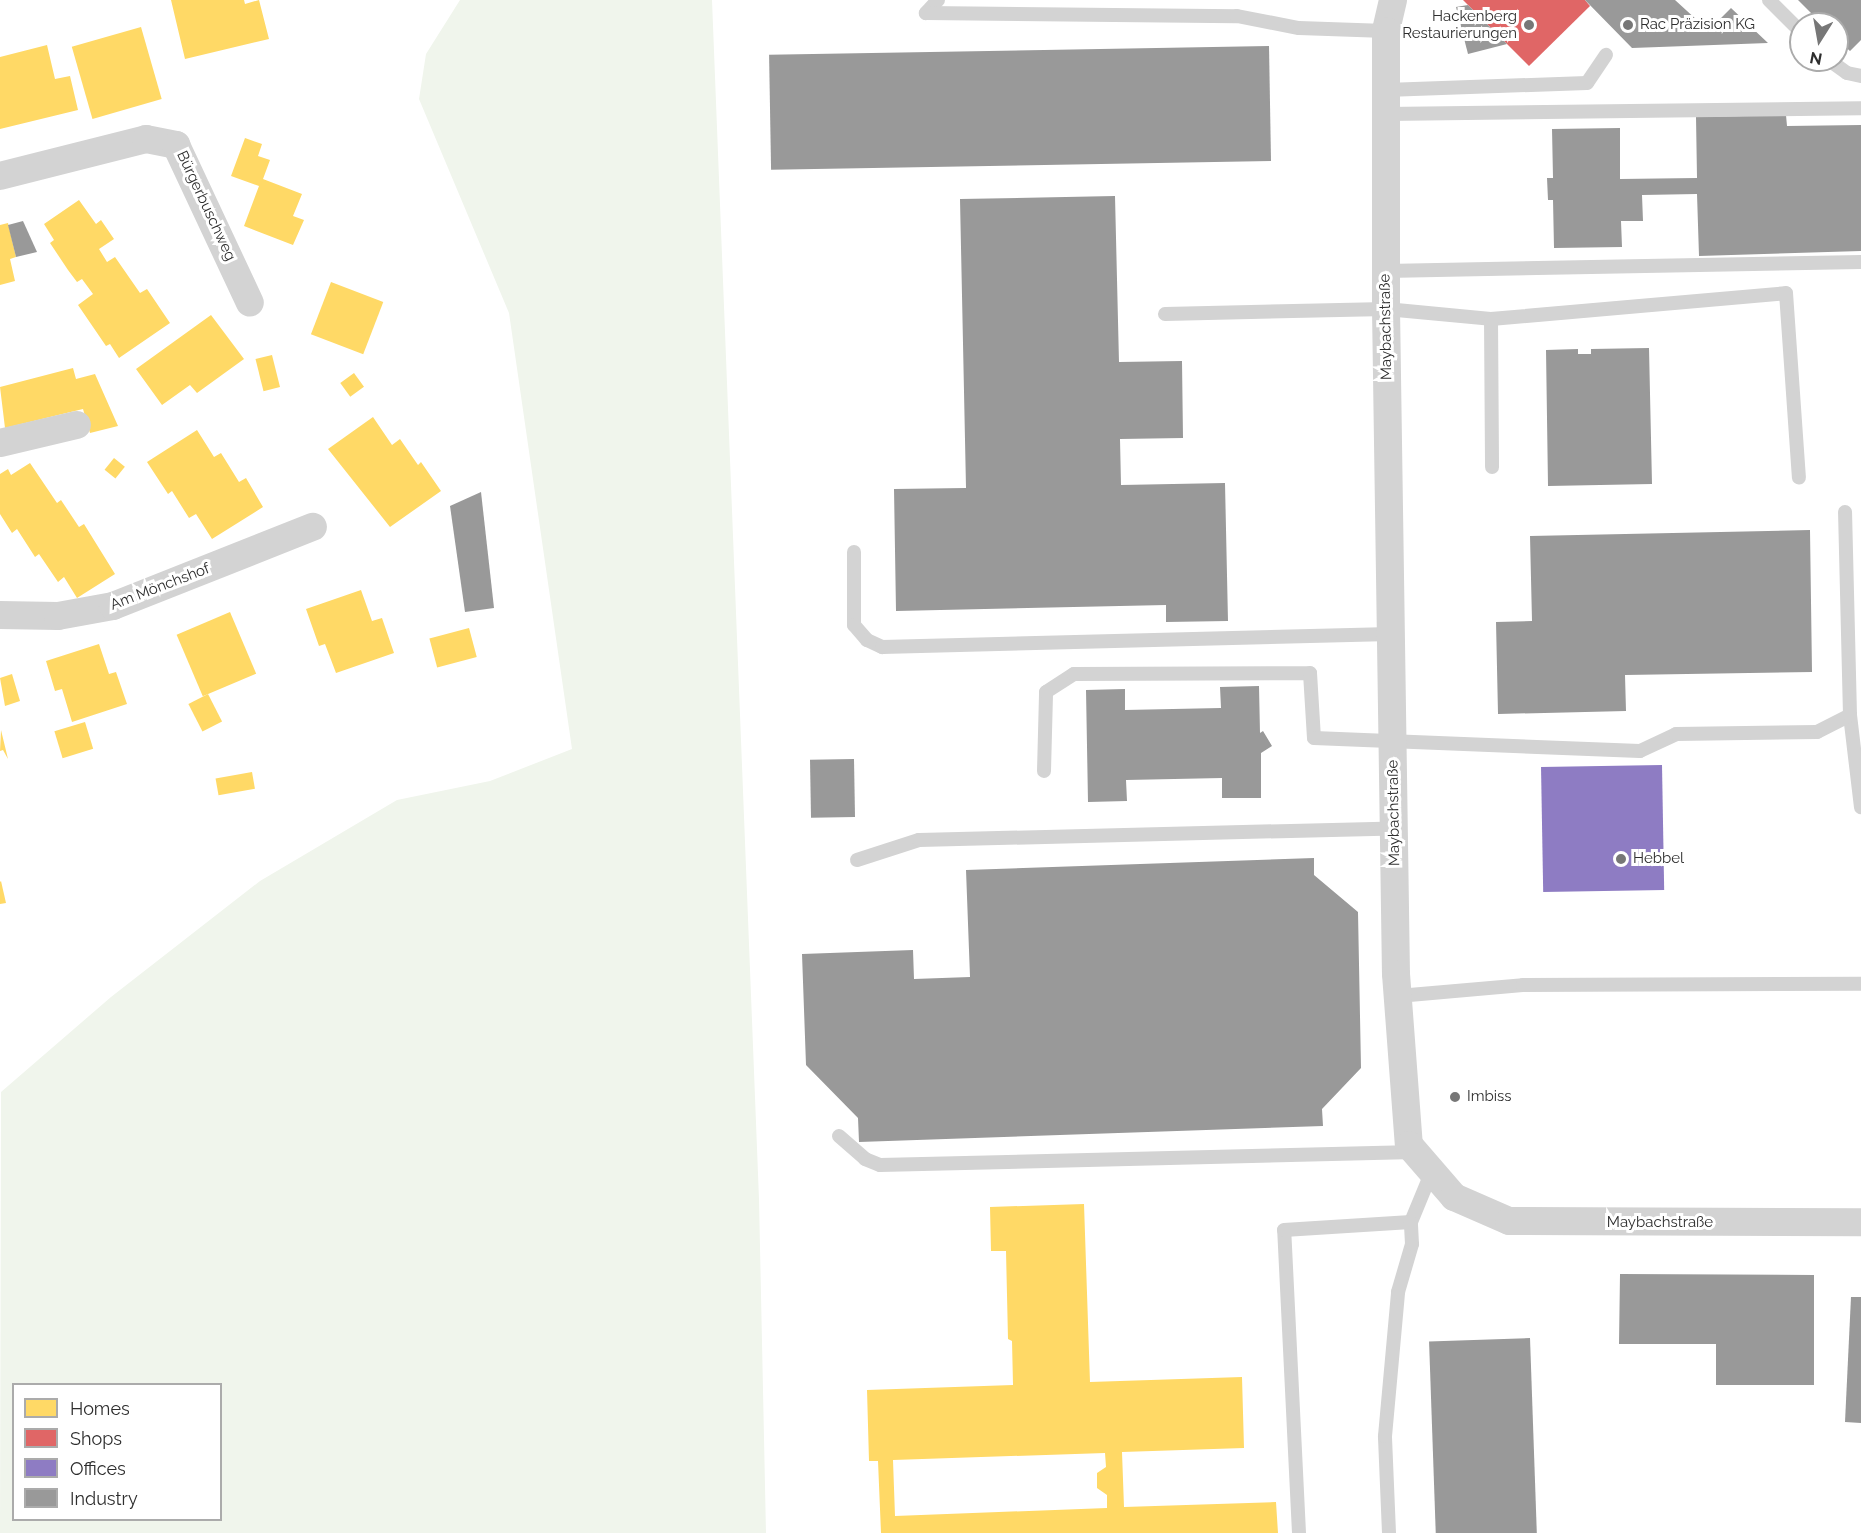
<!DOCTYPE html>
<html>
<head>
<meta charset="utf-8">
<style>
	body { margin:0 }
	#map { position:relative; width:1861px; height:1533px; overflow:hidden; background:#fff; font-family:Raleway,sans-serif }
	div>[style] { position:absolute }
	.green>* { inset:0; background:#f0f5ec }
	.homes>* { inset:0; background:#ffd966; transform-origin:0 0 }
	.shops>* { inset:0; background:#e06666 }
	.offices>* { inset:0; background:#8e7cc3; transform-origin:0 0 }
	.industry>* { inset:0; background:#999; transform-origin:0 0 }
	.lane>* { height:14px; margin:-7px; padding:0 7px; transform-origin:7px; border-radius:7px; background:#d3d3d3 }
	.street>* { height:28px; margin:-14px; padding:0 14px; transform-origin:14px; border-radius:14px; background:#d3d3d3 }
	.dots>* { width:16px; height:16px; translate:-50% -50%; box-sizing:border-box; border:3px solid #fff; border-radius:50% }
	span { translate:-50% -50%; white-space:nowrap; text-align:center; line-height:1.15; -webkit-text-stroke:6px #fff; paint-order:stroke }
	.poi-label { font-size:15px; color:#2e2e2e }
	.right { translate:-100% -50%; text-align:right }
	.left { translate:0 -50%; text-align:left }
	.street-label { font-size:15px; color:#2e2e2e }
	.legend { position:absolute; left:12px; top:1383px; width:210px; height:138px; box-sizing:border-box; background:#fff; border:2px solid #ababab; margin:0; padding:8px 10px; list-style:none; font-size:18px; color:#2e2e2e }
	.legend li { display:flex; align-items:center; gap:12px; height:30px }
	.legend b { width:30px; border:2px solid #ababab }
	.north { position:absolute; left:1789px; top:12px; width:60px; height:60px; box-sizing:border-box; background:#fff; border:2px solid #ababab; border-radius:50%; rotate:191deg; font-size:16px; font-weight:700; line-height:24px; text-align:center; color:#2e2e2e }
	.north::after { content:''; display:block; margin:auto; width:21px; height:27px; background:#777; clip-path:polygon(50% 0,100% 100%,50% 72%,0 100%) }
</style>
</head>
<body>
<div id="map">
	<div class="green">
		<i style="clip-path:polygon(evenodd,460px 0,712px 0,759px 1199px,766px 1533px,0 1533px,1px 1092px,111px 997px,260px 881px,397px 800px,490px 781px,572px 749px,509px 313px,419px 99px,426px 54px,460px 0,14px 1384px,220px 1384px,220px 1520px,14px 1520px,14px 1384px)"></i>
	</div>
	<div class="homes">
		<i style="clip-path:polygon(171px 0,244px 0,245px 4px,259px 0,269px 39px,185px 59px)"></i>
		<i style="left:141px;top:27px;width:75px;height:72px;rotate:74deg"></i>
		<i style="clip-path:polygon(47px 45px,55px 79px,70px 76px,78px 110px,0 129px,0 57px)"></i>
		<i style="clip-path:polygon(245px 138px,262px 144px,258px 156px,270px 160px,263px 179px,302px 194px,293px 216px,304px 220px,293px 245px,244px 226px,259px 186px,231px 176px)"></i>
		<i style="clip-path:polygon(79px 200px,96px 224px,101px 220px,114px 239px,99px 249px,107px 262px,115px 257px,140px 293px,147px 289px,170px 323px,119px 358px,110px 344px,106px 346px,78px 305px,93px 294px,82px 279px,77px 282px,68px 270px,50px 243px,54px 240px,44px 224px)"></i>
		<i style="clip-path:polygon(8px 223px,16px 257px,10px 259px,15px 281px,0 285px,0 225px)"></i>
		<i style="left:331px;top:282px;width:56px;height:56px;rotate:21deg"></i>
		<i style="clip-path:polygon(211px 315px,244px 359px,197px 393px,190px 385px,162px 405px,136px 369px)"></i>
		<i style="left:272px;top:355px;width:33px;height:17px;rotate:76deg"></i>
		<i style="clip-path:polygon(73px 368px,76px 379px,95px 374px,118px 426px,90px 433px,83px 409px,5px 428px,0 387px)"></i>
		<i style="left:354px;top:373px;width:17px;height:17px;rotate:54deg"></i>
		<i style="clip-path:polygon(373px 417px,392px 445px,400px 439px,418px 465px,421px 462px,441px 491px,390px 527px,328px 449px)"></i>
		<i style="clip-path:polygon(197px 430px,214px 457px,221px 453px,239px 482px,246px 478px,263px 507px,212px 539px,196px 514px,189px 518px,172px 491px,168px 494px,147px 462px)"></i>
		<i style="left:114px;top:458px;width:14px;height:15px;rotate:39deg"></i>
		<i style="clip-path:polygon(30px 463px,57px 503px,61px 500px,79px 527px,84px 524px,115px 574px,77px 598px,64px 577px,58px 582px,39px 554px,35px 557px,17px 529px,12px 533px,0 514px,0 474px,8px 469px,11px 475px)"></i>
		<i style="clip-path:polygon(361px 590px,372px 621px,382px 618px,394px 653px,336px 673px,325px 644px,319px 646px,306px 609px)"></i>
		<i style="left:230px;top:612px;width:67px;height:58px;rotate:67deg"></i>
		<i style="left:469px;top:628px;width:30px;height:41px;rotate:75deg"></i>
		<i style="clip-path:polygon(99px 644px,109px 674px,116px 672px,127px 704px,72px 722px,62px 689px,55px 691px,46px 661px)"></i>
		<i style="clip-path:polygon(12px 674px,20px 701px,5px 706px,0 678px)"></i>
		<i style="left:208px;top:694px;width:31px;height:22px;rotate:63deg"></i>
		<i style="left:85px;top:722px;width:28px;height:32px;rotate:73deg"></i>
		<i style="clip-path:polygon(1px 730px,8px 759px,3px 750px,0 751px)"></i>
		<i style="left:252px;top:772px;width:17px;height:37px;rotate:80deg"></i>
		<i style="clip-path:polygon(1px 881px,6px 903px,0 904px,0 882px)"></i>
		<i style="clip-path:polygon(evenodd,1084px 1204px,1090px 1382px,1242px 1377px,1244px 1448px,1122px 1452px,1124px 1507px,1276px 1502px,1278px 1533px,881px 1533px,878px 1461px,869px 1461px,867px 1390px,1013px 1385px,1012px 1341px,1008px 1339px,1006px 1251px,991px 1251px,990px 1207px,1084px 1204px,1105px 1453px,1106px 1467px,1097px 1473px,1097px 1488px,1107px 1495px,1107px 1508px,895px 1516px,893px 1460px,1105px 1453px)"></i>
	</div>
	<div class="shops">
		<i style="clip-path:polygon(1463px 0,1585px 0,1590px 6px,1529px 66px)"></i>
	</div>
	<div class="offices">
		<i style="left:1662px;top:765px;width:125px;height:121px;rotate:89deg"></i>
	</div>
	<div class="industry">
		<i style="clip-path:polygon(1585px 0,1675px 0,1698px 21px,1719px 20px,1731px 8px,1768px 43px,1632px 48px)"></i>
		<i style="clip-path:polygon(1798px 0,1861px 0,1861px 40px,1850px 51px,1837px 39px,1837px 24px,1822px 24px)"></i>
		<i style="clip-path:polygon(1468px 5px,1507px 44px,1468px 54px,1456px 7px)"></i>
		<i style="left:1269px;top:46px;width:115px;height:500px;rotate:89deg"></i>
		<i style="clip-path:polygon(1786px 115px,1787px 126px,1861px 125px,1861px 251px,1699px 256px,1697px 194px,1642px 195px,1643px 221px,1621px 221px,1622px 247px,1554px 248px,1553px 200px,1548px 200px,1547px 178px,1553px 178px,1552px 129px,1620px 128px,1620px 179px,1697px 178px,1696px 117px)"></i>
		<i style="clip-path:polygon(1115px 196px,1119px 362px,1182px 361px,1183px 438px,1120px 439px,1121px 485px,1225px 483px,1228px 621px,1166px 622px,1166px 605px,896px 611px,894px 489px,966px 488px,960px 199px)"></i>
		<i style="clip-path:polygon(23px 221px,37px 252px,16px 257px,8px 225px)"></i>
		<i style="clip-path:polygon(1649px 348px,1652px 484px,1548px 486px,1546px 350px,1578px 349px,1578px 354px,1591px 354px,1591px 349px)"></i>
		<i style="clip-path:polygon(481px 492px,494px 608px,465px 612px,450px 506px)"></i>
		<i style="clip-path:polygon(1810px 530px,1812px 672px,1625px 675px,1626px 711px,1498px 714px,1496px 622px,1532px 621px,1530px 536px)"></i>
		<i style="clip-path:polygon(1259px 686px,1260px 733px,1263px 731px,1272px 746px,1261px 753px,1261px 798px,1222px 798px,1222px 778px,1126px 780px,1127px 801px,1088px 802px,1086px 690px,1125px 689px,1125px 710px,1221px 708px,1220px 687px)"></i>
		<i style="left:854px;top:759px;width:58px;height:44px;rotate:89deg"></i>
		<i style="clip-path:polygon(1314px 858px,1314px 875px,1358px 912px,1361px 1068px,1322px 1109px,1323px 1126px,859px 1142px,858px 1118px,806px 1065px,802px 954px,913px 950px,914px 979px,970px 977px,966px 870px)"></i>
		<i style="clip-path:polygon(1620px 1274px,1814px 1275px,1814px 1385px,1716px 1385px,1716px 1344px,1619px 1344px)"></i>
		<i style="clip-path:polygon(1851px 1297px,1861px 1297px,1861px 1423px,1845px 1422px)"></i>
		<i style="left:1530px;top:1338px;width:195px;height:101px;rotate:88deg"></i>
	</div>
	<div class="lane">
		<i style="left:938px;top:0;width:18px;rotate:133deg"></i>
		<i style="left:926px;top:13px;width:311px;rotate:0.6deg"></i>
		<i style="left:1237px;top:16px;width:63px;rotate:11deg"></i>
		<i style="left:1299px;top:28px;width:87px;rotate:2deg"></i>
		<i style="left:1769px;top:0;width:45px;rotate:45deg"></i>
		<i style="left:1829px;top:60px;width:22px;rotate:36deg"></i>
		<i style="left:1847px;top:73px;width:14px;rotate:12deg"></i>
		<i style="left:1386px;top:90px;width:201px;rotate:-2deg"></i>
		<i style="left:1587px;top:83px;width:34px;rotate:-56deg"></i>
		<i style="left:1386px;top:114px;width:475px;rotate:-0.7deg"></i>
		<i style="left:1386px;top:271px;width:475px;rotate:-1.1deg"></i>
		<i style="left:1165px;top:314px;width:221px;rotate:-1.3deg"></i>
		<i style="left:1386px;top:309px;width:105px;rotate:5.4deg"></i>
		<i style="left:1491px;top:319px;width:296px;rotate:-5deg"></i>
		<i style="left:1786px;top:293px;width:185px;rotate:86deg"></i>
		<i style="left:1491px;top:319px;width:148px;rotate:89.6deg"></i>
		<i style="left:854px;top:552px;width:73px;rotate:90deg"></i>
		<i style="left:854px;top:625px;width:20px;rotate:49deg"></i>
		<i style="left:867px;top:640px;width:17px;rotate:25deg"></i>
		<i style="left:882px;top:647px;width:509px;rotate:-1.46deg"></i>
		<i style="left:1850px;top:715px;width:93px;rotate:83.2deg"></i>
		<i style="left:1044px;top:771px;width:79px;rotate:-88.5deg"></i>
		<i style="left:1046px;top:692px;width:33px;rotate:-33deg"></i>
		<i style="left:1074px;top:674px;width:236px;rotate:-0.2deg"></i>
		<i style="left:1310px;top:673px;width:65px;rotate:86.5deg"></i>
		<i style="left:1314px;top:738px;width:326px;rotate:2.3deg"></i>
		<i style="left:1640px;top:751px;width:40px;rotate:-25deg"></i>
		<i style="left:1676px;top:734px;width:141px;rotate:-0.8deg"></i>
		<i style="left:1817px;top:732px;width:37px;rotate:-27deg"></i>
		<i style="left:1850px;top:715px;width:203px;rotate:-91.4deg"></i>
		<i style="left:857px;top:860px;width:65px;rotate:-17.9deg"></i>
		<i style="left:919px;top:840px;width:475px;rotate:-1.4deg"></i>
		<i style="left:1398px;top:996px;width:125px;rotate:-5deg"></i>
		<i style="left:1523px;top:985px;width:338px;rotate:-0.2deg"></i>
		<i style="left:839px;top:1136px;width:35px;rotate:41deg"></i>
		<i style="left:865px;top:1159px;width:16px;rotate:22deg"></i>
		<i style="left:880px;top:1165px;width:535px;rotate:-1.39deg"></i>
		<i style="left:1299px;top:1533px;width:303px;rotate:-92.8deg"></i>
		<i style="left:1284px;top:1230px;width:127px;rotate:-3.6deg"></i>
		<i style="left:1411px;top:1222px;width:55px;rotate:-67.6deg"></i>
		<i style="left:1389px;top:1533px;width:97px;rotate:-92.4deg"></i>
		<i style="left:1385px;top:1436px;width:145px;rotate:-84.8deg"></i>
		<i style="left:1398px;top:1292px;width:50px;rotate:-73.7deg"></i>
		<i style="left:1412px;top:1244px;width:22px;rotate:-93deg"></i>
	</div>
	<div class="street">
		<i style="left:1393px;top:0;width:32px;rotate:103deg"></i>
		<i style="left:1386px;top:31px;width:278px;rotate:90deg"></i>
		<i style="left:1386px;top:309px;width:665px;rotate:89.14deg"></i>
		<i style="left:1396px;top:974px;width:171px;rotate:85.7deg"></i>
		<i style="left:1409px;top:1145px;width:69px;rotate:49.1deg"></i>
		<i style="left:1454px;top:1197px;width:60px;rotate:23.6deg"></i>
		<i style="left:1509px;top:1221px;width:352px;rotate:0.2deg"></i>
		<i style="left:0;top:176px;width:151px;rotate:-14.2deg"></i>
		<i style="left:146px;top:139px;width:31px;rotate:11deg"></i>
		<i style="left:176px;top:145px;width:174px;rotate:64.9deg"></i>
		<i style="left:0;top:443px;width:79px;rotate:-13.2deg"></i>
		<i style="left:0;top:615px;width:58px;rotate:1deg"></i>
		<i style="left:58px;top:616px;width:56px;rotate:-10.3deg"></i>
		<i style="left:113px;top:606px;width:215px;rotate:-21.6deg"></i>
	</div>
	<div class="dots">
		<i style="left:1529px;top:25px;background:#777"></i>
		<i style="left:1628px;top:25px;background:#777"></i>
		<i style="left:1621px;top:859px;background:#777"></i>
		<i style="left:1455px;top:1097px;background:#777"></i>
	</div>
	<div class="poi-label">
		<span class="right" style="left:1517px;top:25px">Hackenberg<br>Restaurierungen</span>
		<span class="left" style="left:1640px;top:25px">Rac Präzision KG</span>
		<span class="left" style="left:1633px;top:859px">Hebbel</span>
		<span class="left" style="left:1467px;top:1097px">Imbiss</span>
	</div>
	<div class="street-label">
		<span style="left:206px;top:206px;rotate:65deg">Bürgerbuschweg</span>
		<span style="left:1386px;top:327px;rotate:-91deg">Maybachstraße</span>
		<span style="left:160px;top:587px;rotate:-21deg">Am Mönchshof</span>
		<span style="left:1394px;top:813px;rotate:-91deg">Maybachstraße</span>
		<span style="left:1660px;top:1223px">Maybachstraße</span>
	</div>
	<ul class="legend">
	<li><b style="height:16px;background:#ffd966"></b>Homes</li>
	<li><b style="height:16px;background:#e06666"></b>Shops</li>
	<li><b style="height:16px;background:#8e7cc3"></b>Offices</li>
	<li><b style="height:16px;background:#999"></b>Industry</li>
	</ul>
	<div class="north">N</div>
</div>
</body>
</html>
